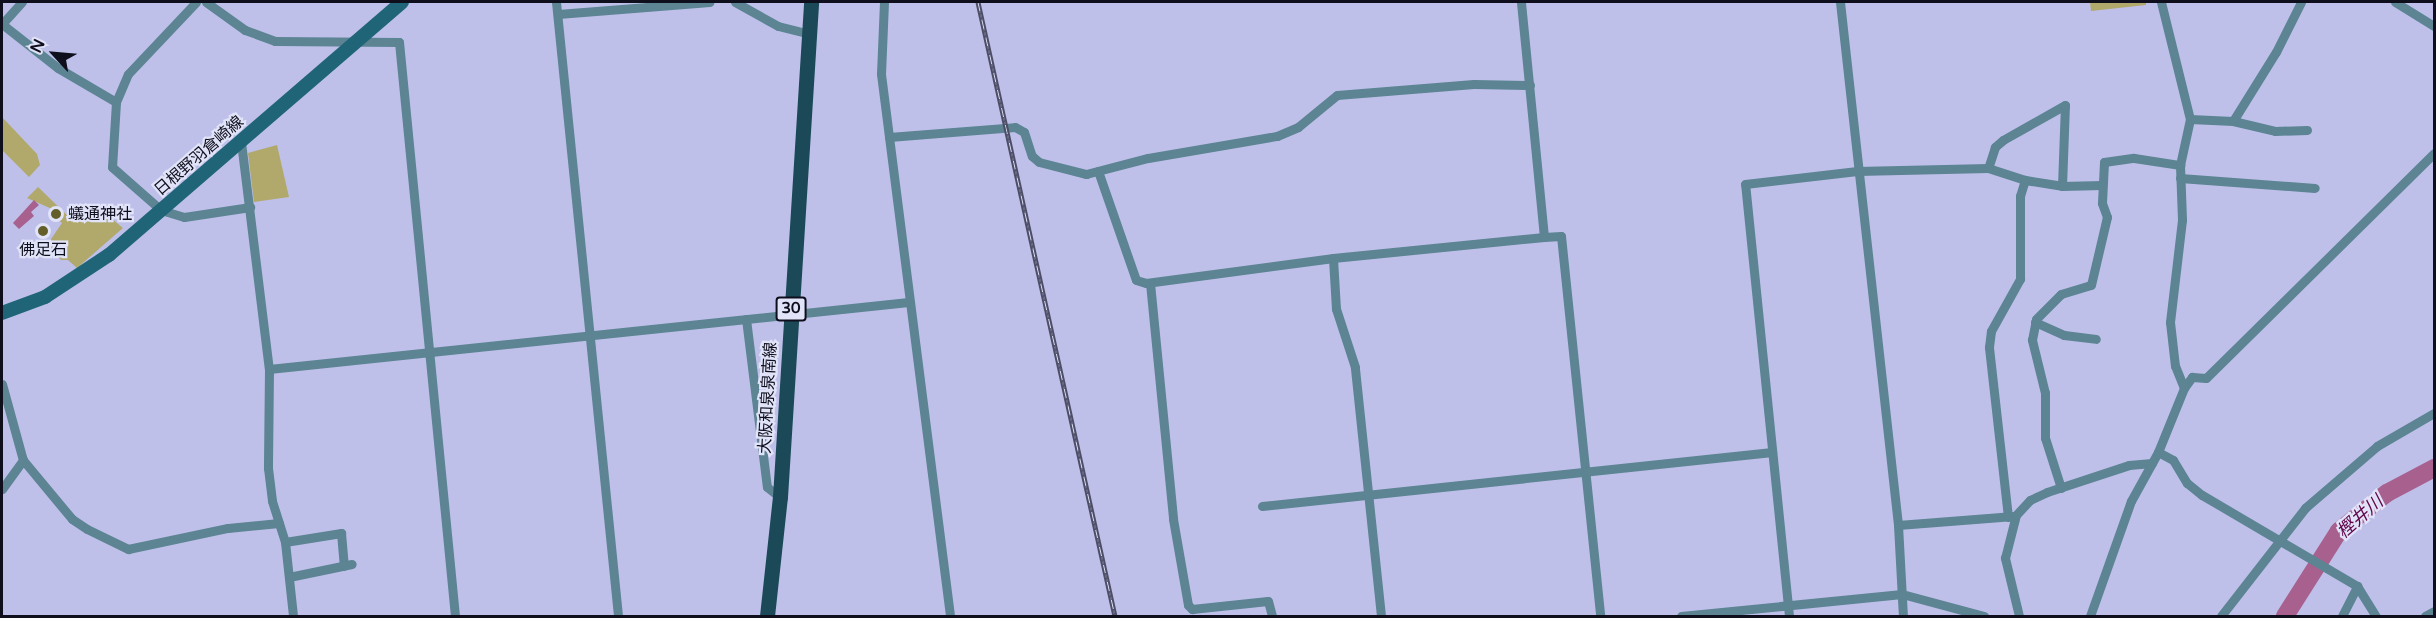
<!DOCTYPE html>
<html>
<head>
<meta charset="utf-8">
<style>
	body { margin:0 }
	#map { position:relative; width:2436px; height:618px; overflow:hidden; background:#bec0ea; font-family:"Varela Round","Noto Sans JP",sans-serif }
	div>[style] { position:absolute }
	.green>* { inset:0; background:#b0a96b }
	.water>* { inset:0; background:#a8618e }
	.river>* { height:18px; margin:-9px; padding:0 9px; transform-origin:9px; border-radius:9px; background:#a8618e }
	.minor>* { height:9px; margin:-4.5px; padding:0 4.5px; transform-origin:4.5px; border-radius:4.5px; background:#5c8492 }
	.secondary>* { height:14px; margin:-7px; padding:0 7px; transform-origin:7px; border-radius:7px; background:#206478 }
	.primary>* { height:15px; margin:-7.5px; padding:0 7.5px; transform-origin:7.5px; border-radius:7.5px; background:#1c4958 }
	.rail>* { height:5px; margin-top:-2.5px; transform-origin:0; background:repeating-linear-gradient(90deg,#e1e3f8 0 9px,#4d4e66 0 18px); box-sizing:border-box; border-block:2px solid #4d4e66 }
	.dots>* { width:16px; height:16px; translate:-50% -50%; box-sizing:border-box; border:3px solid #e1e3f8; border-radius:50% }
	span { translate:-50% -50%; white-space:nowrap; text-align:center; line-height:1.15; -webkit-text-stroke:4.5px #e1e3f8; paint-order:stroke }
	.shield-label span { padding:2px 4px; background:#e1e3f8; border:2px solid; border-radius:4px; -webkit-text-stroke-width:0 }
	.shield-label { font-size:15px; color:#0e0e1c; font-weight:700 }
	.street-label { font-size:16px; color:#0e0e1c }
	.poi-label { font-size:16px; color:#0e0e1c }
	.left { translate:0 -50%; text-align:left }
	.water-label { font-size:18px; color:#610449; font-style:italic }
	.frame { position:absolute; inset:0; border:3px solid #0e0e1c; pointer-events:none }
	.north { position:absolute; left:24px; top:24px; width:60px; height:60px; -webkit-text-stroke:4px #e1e3f8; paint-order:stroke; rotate:296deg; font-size:16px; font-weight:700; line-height:24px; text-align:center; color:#0e0e1c }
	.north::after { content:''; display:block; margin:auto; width:21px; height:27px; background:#0e0e1c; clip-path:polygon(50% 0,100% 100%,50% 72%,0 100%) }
</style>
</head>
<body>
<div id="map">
	<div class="green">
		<i style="clip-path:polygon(2090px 2px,2146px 2px,2146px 5px,2091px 11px)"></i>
		<i style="clip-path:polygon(2px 117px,37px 154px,40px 165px,29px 177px,2px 150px)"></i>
		<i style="clip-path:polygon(277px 145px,289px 197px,254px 202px,248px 153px)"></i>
		<i style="clip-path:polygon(38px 187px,73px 221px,94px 204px,123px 228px,77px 268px,68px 260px,61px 260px,47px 245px,62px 223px,53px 216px,52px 209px,27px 198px)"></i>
	</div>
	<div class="water">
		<i style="clip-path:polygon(34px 200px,39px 205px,31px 212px,34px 216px,19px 229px,13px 223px)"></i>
	</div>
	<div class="river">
		<i style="left:2285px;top:616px;width:101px;rotate:-57.6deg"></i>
		<i style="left:2339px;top:531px;width:61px;rotate:-38.4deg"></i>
		<i style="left:2387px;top:493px;width:53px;rotate:-28deg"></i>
	</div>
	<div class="minor">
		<i style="left:206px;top:2px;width:48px;rotate:35.7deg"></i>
		<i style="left:245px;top:30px;width:32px;rotate:20deg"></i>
		<i style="left:275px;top:41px;width:124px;rotate:0.5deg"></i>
		<i style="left:399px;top:42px;width:577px;rotate:84.43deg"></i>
		<i style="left:556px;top:2px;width:617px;rotate:84.23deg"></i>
		<i style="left:735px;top:2px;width:49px;rotate:29.2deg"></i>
		<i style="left:778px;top:26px;width:32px;rotate:14deg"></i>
		<i style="left:884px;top:2px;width:72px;rotate:92.4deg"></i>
		<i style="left:881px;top:74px;width:546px;rotate:82.74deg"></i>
		<i style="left:1840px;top:2px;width:526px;rotate:83.67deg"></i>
		<i style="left:1898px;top:525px;width:91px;rotate:86.9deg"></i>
		<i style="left:2161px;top:2px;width:121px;rotate:76.1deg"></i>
		<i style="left:2395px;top:2px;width:46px;rotate:31.6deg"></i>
		<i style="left:558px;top:14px;width:152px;rotate:-4.5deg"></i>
		<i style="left:2px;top:24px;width:71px;rotate:38.2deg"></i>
		<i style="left:58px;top:68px;width:67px;rotate:30.4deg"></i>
		<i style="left:116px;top:102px;width:65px;rotate:93.5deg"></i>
		<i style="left:112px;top:167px;width:65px;rotate:41.3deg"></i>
		<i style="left:161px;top:210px;width:24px;rotate:17deg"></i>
		<i style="left:184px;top:217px;width:67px;rotate:-8.6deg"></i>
		<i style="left:2px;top:24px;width:30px;rotate:-48deg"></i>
		<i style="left:116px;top:102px;width:30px;rotate:-67deg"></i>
		<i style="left:128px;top:74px;width:99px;rotate:-46.6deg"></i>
		<i style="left:2233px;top:121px;width:43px;rotate:13.4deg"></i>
		<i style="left:2275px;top:131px;width:32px;rotate:-2deg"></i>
		<i style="left:889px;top:137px;width:126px;rotate:-4.5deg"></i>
		<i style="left:1015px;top:127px;width:10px;rotate:29deg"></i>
		<i style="left:1024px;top:132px;width:25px;rotate:72deg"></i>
		<i style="left:1032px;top:156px;width:9px;rotate:41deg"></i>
		<i style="left:1039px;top:162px;width:49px;rotate:14.3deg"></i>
		<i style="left:1086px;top:174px;width:64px;rotate:-14.5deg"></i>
		<i style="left:1148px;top:158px;width:131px;rotate:-9.7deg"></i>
		<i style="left:1277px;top:136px;width:23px;rotate:-23deg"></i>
		<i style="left:1298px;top:127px;width:50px;rotate:-39.4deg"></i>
		<i style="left:1337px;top:95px;width:137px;rotate:-4.6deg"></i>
		<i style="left:1474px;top:84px;width:56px;rotate:1deg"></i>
		<i style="left:241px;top:142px;width:229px;rotate:83deg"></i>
		<i style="left:269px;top:369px;width:99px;rotate:90.6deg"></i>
		<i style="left:268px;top:468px;width:33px;rotate:83deg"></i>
		<i style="left:272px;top:501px;width:43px;rotate:72.4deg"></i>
		<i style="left:285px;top:542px;width:74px;rotate:83.8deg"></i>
		<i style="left:1098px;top:171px;width:115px;rotate:70.8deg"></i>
		<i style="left:1136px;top:280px;width:10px;rotate:17deg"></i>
		<i style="left:1146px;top:283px;width:189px;rotate:-7.6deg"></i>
		<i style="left:2180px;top:178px;width:135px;rotate:4.2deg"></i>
		<i style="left:2062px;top:186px;width:81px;rotate:-87.9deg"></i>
		<i style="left:2065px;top:105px;width:71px;rotate:150.6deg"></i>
		<i style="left:2003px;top:140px;width:11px;rotate:139deg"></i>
		<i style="left:1995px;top:147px;width:22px;rotate:108deg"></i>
		<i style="left:1988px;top:168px;width:39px;rotate:18deg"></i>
		<i style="left:2025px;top:180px;width:37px;rotate:9deg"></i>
		<i style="left:2062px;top:186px;width:40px;rotate:-1.4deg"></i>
		<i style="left:1544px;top:237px;width:17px;rotate:-3deg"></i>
		<i style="left:1561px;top:236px;width:382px;rotate:84.1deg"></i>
		<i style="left:1150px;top:283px;width:237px;rotate:84.4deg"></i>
		<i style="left:1173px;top:519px;width:87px;rotate:80.1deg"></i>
		<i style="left:1188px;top:605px;width:6px;rotate:45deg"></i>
		<i style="left:1192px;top:609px;width:76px;rotate:-6deg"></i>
		<i style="left:1268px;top:601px;width:16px;rotate:75deg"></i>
		<i style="left:746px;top:319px;width:169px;rotate:82.9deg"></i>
		<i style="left:767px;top:487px;width:16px;rotate:38deg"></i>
		<i style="left:2035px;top:322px;width:32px;rotate:24deg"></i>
		<i style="left:2064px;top:335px;width:32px;rotate:7deg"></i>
		<i style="left:269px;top:369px;width:643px;rotate:-5.98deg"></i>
		<i style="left:2px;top:384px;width:79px;rotate:74.6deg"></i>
		<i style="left:23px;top:460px;width:77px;rotate:50.3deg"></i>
		<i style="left:72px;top:519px;width:18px;rotate:34deg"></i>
		<i style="left:87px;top:529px;width:46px;rotate:26deg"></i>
		<i style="left:128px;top:549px;width:102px;rotate:-11.9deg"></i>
		<i style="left:228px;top:528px;width:51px;rotate:-5.6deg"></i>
		<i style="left:2184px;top:388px;width:14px;rotate:-54deg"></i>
		<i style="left:2192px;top:377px;width:14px;rotate:4deg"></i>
		<i style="left:2206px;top:378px;width:320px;rotate:-44.6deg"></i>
		<i style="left:2158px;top:452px;width:17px;rotate:28deg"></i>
		<i style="left:2173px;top:460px;width:27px;rotate:59deg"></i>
		<i style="left:2187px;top:483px;width:19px;rotate:39deg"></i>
		<i style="left:2202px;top:495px;width:180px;rotate:30.4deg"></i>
		<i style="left:2357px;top:586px;width:36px;rotate:58deg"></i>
		<i style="left:2061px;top:488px;width:52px;rotate:-107.7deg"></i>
		<i style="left:2045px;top:438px;width:45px;rotate:-90deg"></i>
		<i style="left:2045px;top:393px;width:55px;rotate:-103.8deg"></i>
		<i style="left:2032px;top:340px;width:21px;rotate:-79deg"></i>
		<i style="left:2036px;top:319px;width:35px;rotate:-45deg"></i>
		<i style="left:2061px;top:294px;width:31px;rotate:-17deg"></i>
		<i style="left:2091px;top:285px;width:70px;rotate:-76.8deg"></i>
		<i style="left:2107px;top:217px;width:15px;rotate:-110deg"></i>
		<i style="left:2102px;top:203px;width:41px;rotate:-87.2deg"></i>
		<i style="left:2104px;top:162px;width:30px;rotate:-8deg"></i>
		<i style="left:2134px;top:158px;width:47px;rotate:8.7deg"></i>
		<i style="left:2px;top:489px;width:36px;rotate:-54deg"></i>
		<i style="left:1262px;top:506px;width:513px;rotate:-6.04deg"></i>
		<i style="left:2008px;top:517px;width:171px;rotate:-96.4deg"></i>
		<i style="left:1989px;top:347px;width:16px;rotate:-83deg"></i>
		<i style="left:1991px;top:331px;width:60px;rotate:-60.9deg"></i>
		<i style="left:2020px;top:279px;width:83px;rotate:-90deg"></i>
		<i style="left:2020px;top:196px;width:17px;rotate:-73deg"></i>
		<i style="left:1898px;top:525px;width:116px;rotate:-4.4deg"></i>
		<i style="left:285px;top:542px;width:57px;rotate:-9.1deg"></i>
		<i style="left:341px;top:533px;width:33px;rotate:85deg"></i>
		<i style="left:289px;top:577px;width:64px;rotate:-11.7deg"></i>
		<i style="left:1381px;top:616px;width:250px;rotate:-96deg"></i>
		<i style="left:1355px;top:367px;width:61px;rotate:-108.1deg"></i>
		<i style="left:1336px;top:309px;width:51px;rotate:-93.4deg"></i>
		<i style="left:1333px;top:258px;width:212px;rotate:-5.7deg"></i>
		<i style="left:1544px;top:237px;width:236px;rotate:-95.6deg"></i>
		<i style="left:1681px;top:616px;width:222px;rotate:-5.7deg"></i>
		<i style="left:1902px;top:594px;width:85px;rotate:15deg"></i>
		<i style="left:1789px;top:616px;width:434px;rotate:-95.8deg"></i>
		<i style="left:1745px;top:184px;width:113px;rotate:-6.6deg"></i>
		<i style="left:1857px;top:171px;width:131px;rotate:-1.3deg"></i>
		<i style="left:2019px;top:616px;width:60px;rotate:-103.6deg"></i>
		<i style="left:2005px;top:558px;width:44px;rotate:-75.7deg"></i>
		<i style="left:2016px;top:515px;width:21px;rotate:-47deg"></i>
		<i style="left:2030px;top:500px;width:19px;rotate:-25deg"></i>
		<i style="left:2047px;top:492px;width:86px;rotate:-18.2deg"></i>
		<i style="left:2129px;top:465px;width:23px;rotate:-5deg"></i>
		<i style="left:2090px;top:616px;width:122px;rotate:-70.4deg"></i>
		<i style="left:2131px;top:501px;width:56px;rotate:-61.1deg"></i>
		<i style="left:2158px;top:452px;width:69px;rotate:-67.9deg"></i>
		<i style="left:2184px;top:388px;width:24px;rotate:-112deg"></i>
		<i style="left:2175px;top:366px;width:44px;rotate:-96.5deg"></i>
		<i style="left:2170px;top:322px;width:103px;rotate:-83.3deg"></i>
		<i style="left:2182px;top:220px;width:55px;rotate:-92.1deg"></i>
		<i style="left:2180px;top:165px;width:47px;rotate:-77.7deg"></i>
		<i style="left:2190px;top:119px;width:43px;rotate:2.7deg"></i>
		<i style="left:2233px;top:121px;width:81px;rotate:-58.1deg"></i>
		<i style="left:2276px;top:52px;width:56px;rotate:-63.4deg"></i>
		<i style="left:2221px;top:616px;width:137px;rotate:-52.1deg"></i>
		<i style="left:2305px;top:508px;width:95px;rotate:-40.7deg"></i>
		<i style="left:2377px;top:446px;width:66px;rotate:-30.1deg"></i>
		<i style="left:2342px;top:616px;width:34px;rotate:-63deg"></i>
		<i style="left:2425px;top:616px;width:10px;rotate:-29deg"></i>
	</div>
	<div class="secondary">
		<i style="left:2px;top:313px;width:46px;rotate:-20.4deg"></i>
		<i style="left:45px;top:297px;width:77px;rotate:-33.3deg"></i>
		<i style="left:109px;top:255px;width:387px;rotate:-40.8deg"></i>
	</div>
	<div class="primary">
		<i style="left:767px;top:616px;width:120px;rotate:-83.8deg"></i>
		<i style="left:780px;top:497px;width:496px;rotate:-86.4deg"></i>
	</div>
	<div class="rail">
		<i style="left:978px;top:2px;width:629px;rotate:77.42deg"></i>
	</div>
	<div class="dots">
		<i style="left:56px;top:214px;background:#635d29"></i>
		<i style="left:43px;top:231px;background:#635d29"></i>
	</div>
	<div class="shield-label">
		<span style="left:791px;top:309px">30</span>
	</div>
	<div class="street-label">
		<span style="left:199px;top:156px;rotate:-41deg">日根野羽倉崎線</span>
		<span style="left:768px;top:398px;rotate:-87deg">大阪和泉泉南線</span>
	</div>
	<div class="poi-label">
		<span class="left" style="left:68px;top:214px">蟻通神社</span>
		<span style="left:43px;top:250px">佛足石</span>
	</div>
	<div class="water-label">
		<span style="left:2360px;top:517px;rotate:-41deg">樫井川</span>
	</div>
	<div class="frame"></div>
	<div class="north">N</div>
</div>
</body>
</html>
